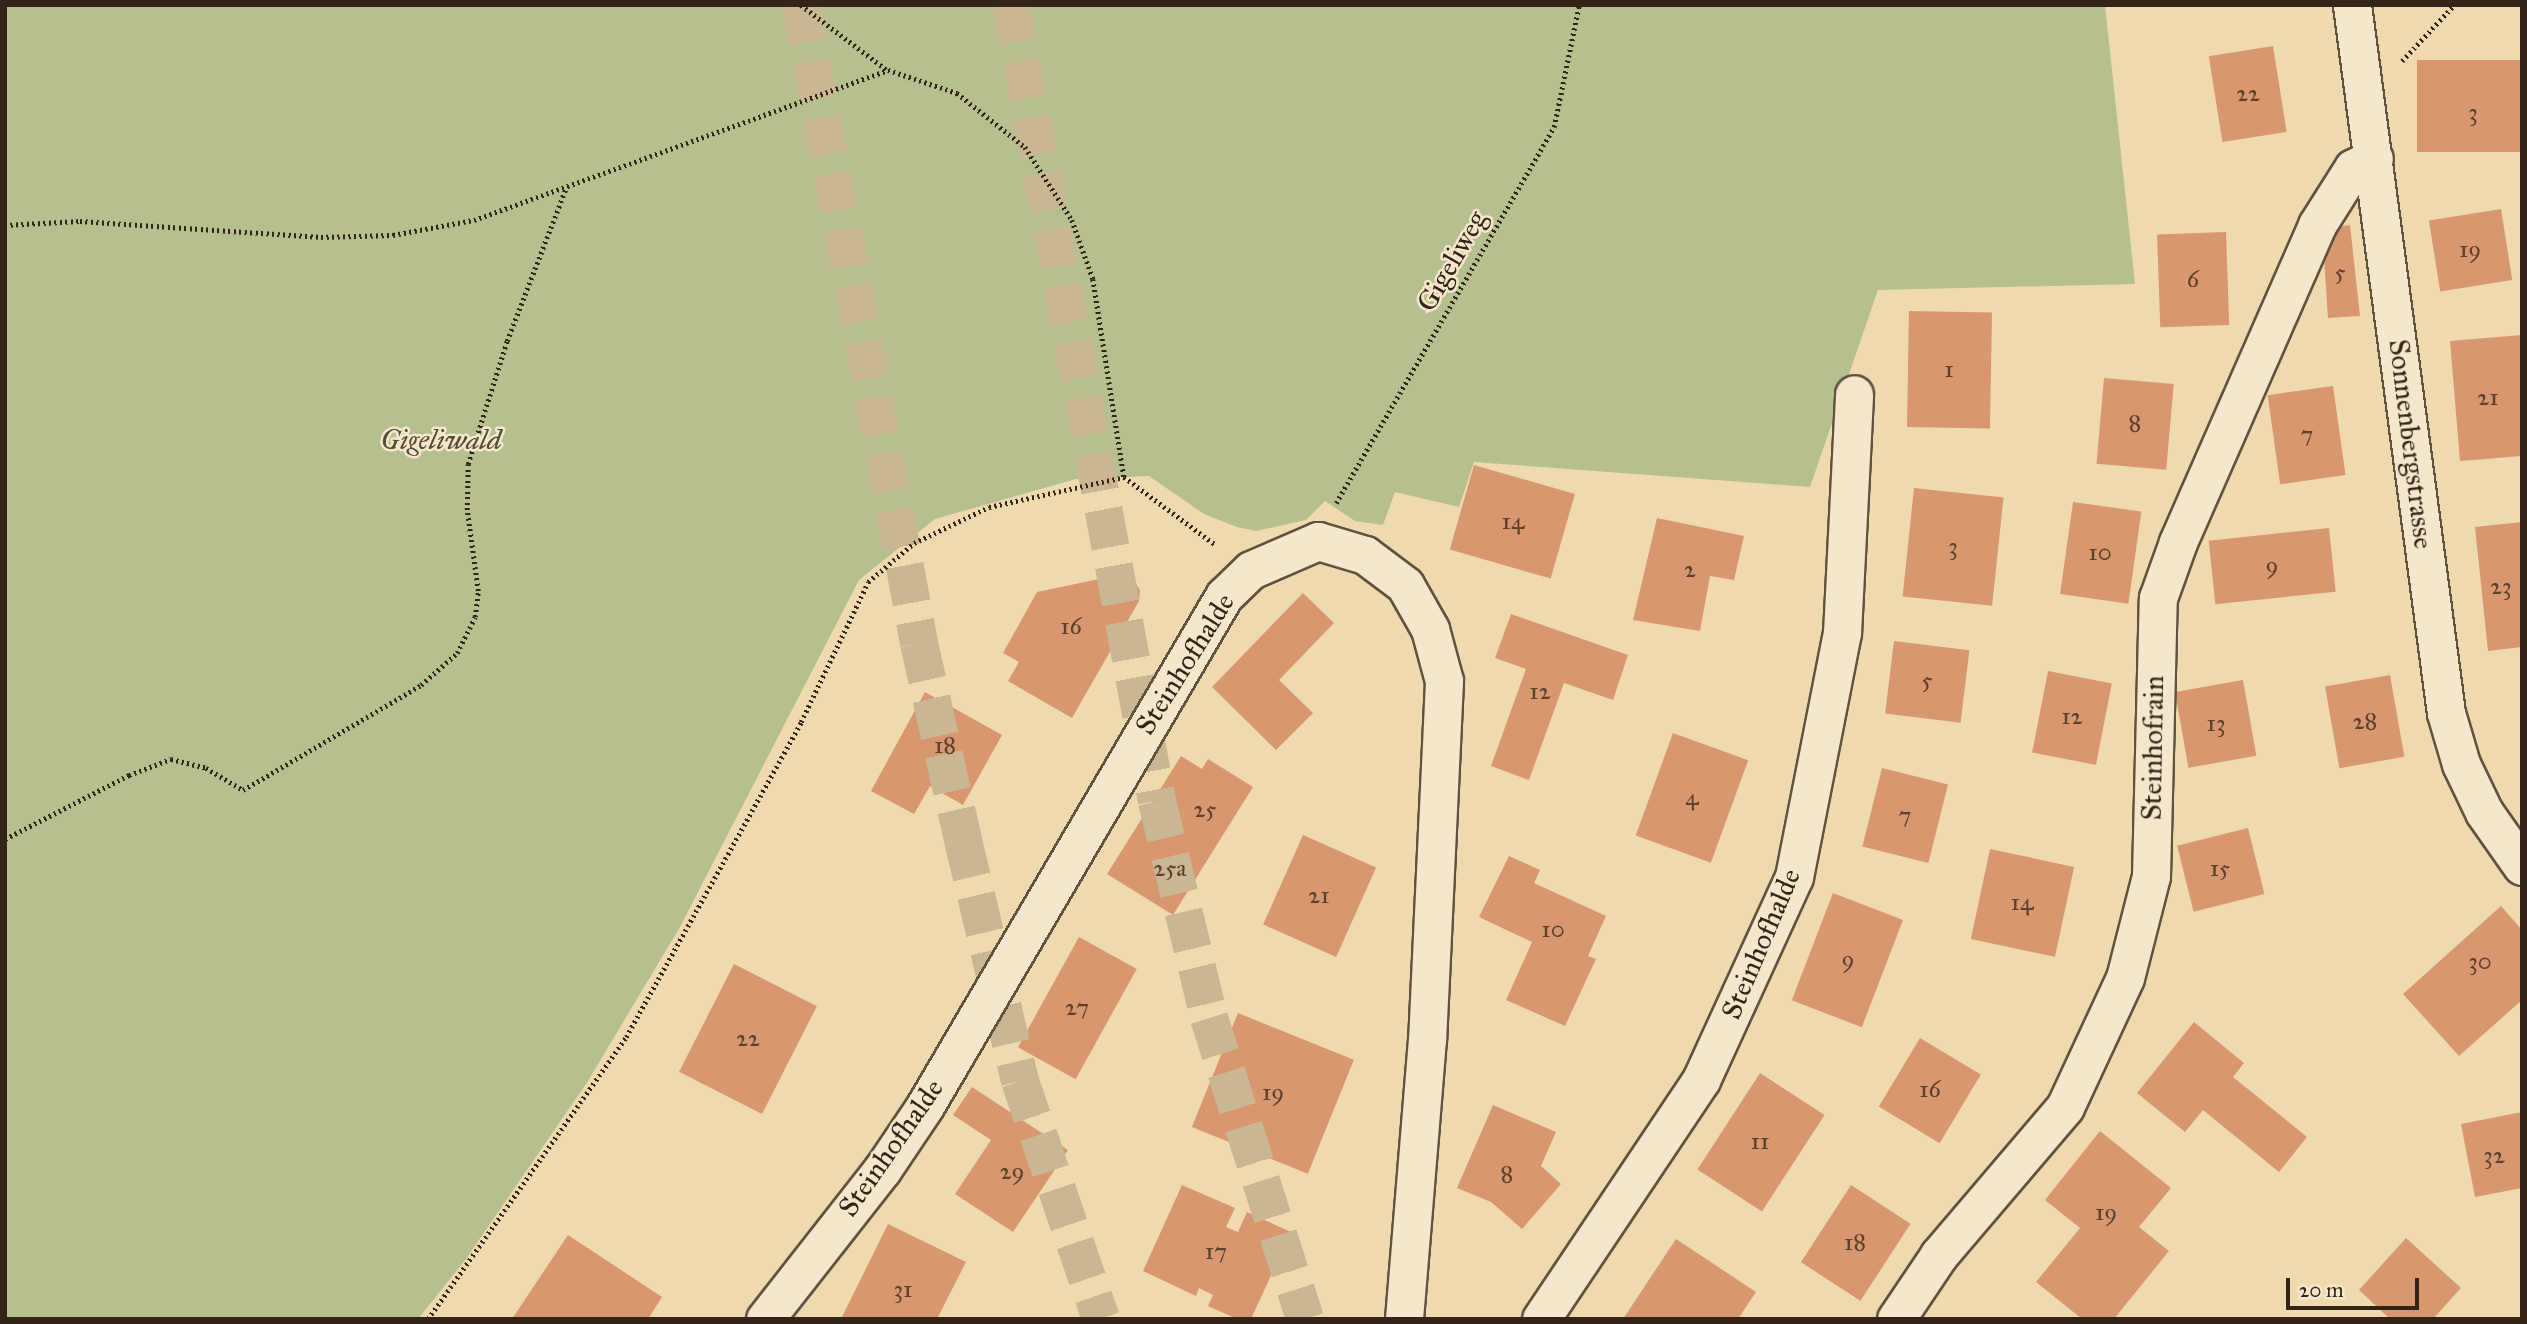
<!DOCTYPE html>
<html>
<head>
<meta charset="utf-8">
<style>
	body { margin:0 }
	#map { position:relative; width:2527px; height:1324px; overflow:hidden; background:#efdab0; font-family:"IM FELL Great Primer",serif }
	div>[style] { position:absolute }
	.green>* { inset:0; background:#b5c08e }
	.building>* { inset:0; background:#d8976e; transform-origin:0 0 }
	.motorway-tunnel>* { height:38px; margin-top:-19px; transform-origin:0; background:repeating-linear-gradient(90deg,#c9b692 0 38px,transparent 0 57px) }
	.path>* { height:4.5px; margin-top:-2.25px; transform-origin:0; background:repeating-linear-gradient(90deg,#322518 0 2px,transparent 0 5.5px) }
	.roads { filter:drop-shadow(2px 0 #61523e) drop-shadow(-2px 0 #61523e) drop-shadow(0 2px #61523e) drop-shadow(0 -2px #61523e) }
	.minor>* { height:37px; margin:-18.5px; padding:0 18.5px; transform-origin:18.5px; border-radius:18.5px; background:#f5e7cc }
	span { translate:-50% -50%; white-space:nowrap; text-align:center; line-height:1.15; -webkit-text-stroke:5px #f5e7cc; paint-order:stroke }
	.number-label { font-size:24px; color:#5c422e }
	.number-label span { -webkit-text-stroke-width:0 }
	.street-label { font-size:28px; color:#322518 }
	.park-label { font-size:28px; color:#534c36; font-style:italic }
	.frame { position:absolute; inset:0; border:7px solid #322518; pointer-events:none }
	.scale { position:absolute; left:2286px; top:1278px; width:133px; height:32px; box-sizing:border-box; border:4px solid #322518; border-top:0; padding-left:9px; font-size:21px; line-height:24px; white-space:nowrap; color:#322518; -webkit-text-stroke:5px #f5e7cc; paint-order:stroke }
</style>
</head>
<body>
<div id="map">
	<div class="green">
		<i style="clip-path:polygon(5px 5px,2105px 5px,2135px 284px,1878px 290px,1810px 487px,1474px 462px,1459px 507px,1395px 492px,1383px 525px,1355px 521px,1325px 501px,1306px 520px,1256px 531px,1237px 527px,1204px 514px,1149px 476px,1076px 479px,935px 519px,859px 580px,680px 927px,588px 1081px,466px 1259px,418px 1319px,5px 1319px)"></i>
	</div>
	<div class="building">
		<i style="left:2273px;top:46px;width:87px;height:65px;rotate:81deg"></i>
		<i style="left:2522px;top:60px;width:92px;height:105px;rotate:90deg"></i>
		<i style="left:2501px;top:209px;width:72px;height:73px;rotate:81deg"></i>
		<i style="clip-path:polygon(2350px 225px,2360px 316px,2328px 318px,2322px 229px)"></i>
		<i style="left:2226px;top:232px;width:93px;height:69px;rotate:88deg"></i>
		<i style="left:1909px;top:311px;width:83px;height:116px;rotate:1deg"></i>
		<i style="clip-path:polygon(2522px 335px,2522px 456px,2460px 461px,2450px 341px)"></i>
		<i style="left:2104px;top:378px;width:70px;height:86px;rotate:5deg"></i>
		<i style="left:2333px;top:386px;width:90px;height:66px;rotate:82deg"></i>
		<i style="left:1474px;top:465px;width:105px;height:88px;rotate:16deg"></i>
		<i style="left:1914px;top:488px;width:90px;height:109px;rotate:6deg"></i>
		<i style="left:2073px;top:502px;width:69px;height:93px;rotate:8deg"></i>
		<i style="clip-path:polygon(1657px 518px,1744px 536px,1734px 580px,1710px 576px,1700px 631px,1633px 620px)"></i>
		<i style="clip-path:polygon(2522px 522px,2522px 647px,2488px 651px,2475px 527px)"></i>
		<i style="left:2329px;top:528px;width:64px;height:121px;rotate:84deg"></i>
		<i style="clip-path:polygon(1123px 574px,1130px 575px,1140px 590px,1139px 601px,1072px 718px,1008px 681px,1019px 662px,1003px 653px,1037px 592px)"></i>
		<i style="clip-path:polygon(1303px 593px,1334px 623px,1279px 680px,1313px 713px,1276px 750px,1212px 687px)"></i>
		<i style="clip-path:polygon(1511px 614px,1628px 655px,1613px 700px,1564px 683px,1529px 780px,1491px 766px,1526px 669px,1495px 658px)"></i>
		<i style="left:1894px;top:641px;width:76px;height:73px;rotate:7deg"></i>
		<i style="left:2048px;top:671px;width:65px;height:83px;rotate:11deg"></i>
		<i style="left:2390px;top:675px;width:83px;height:66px;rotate:80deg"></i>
		<i style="left:2243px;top:680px;width:77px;height:69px;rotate:80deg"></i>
		<i style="clip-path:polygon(925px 692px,1002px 735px,963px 805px,930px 786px,914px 814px,871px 791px)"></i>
		<i style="left:1673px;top:733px;width:80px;height:109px;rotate:20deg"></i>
		<i style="clip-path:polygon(1181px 756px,1202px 769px,1208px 759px,1253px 787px,1173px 915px,1107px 874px)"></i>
		<i style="left:1882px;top:768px;width:68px;height:81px;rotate:14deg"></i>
		<i style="left:2248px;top:828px;width:68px;height:73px;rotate:76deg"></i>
		<i style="left:1303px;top:835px;width:80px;height:98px;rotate:24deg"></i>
		<i style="left:1990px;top:849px;width:86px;height:92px;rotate:12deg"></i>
		<i style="clip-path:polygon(1509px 856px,1540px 870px,1534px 883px,1606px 916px,1588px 956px,1596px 959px,1565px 1026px,1506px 1000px,1532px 942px,1479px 917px)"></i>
		<i style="left:1833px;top:893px;width:75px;height:115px;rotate:21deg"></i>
		<i style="clip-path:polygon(2501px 906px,2522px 930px,2522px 1000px,2459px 1056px,2403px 994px)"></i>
		<i style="left:1079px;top:937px;width:66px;height:126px;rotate:29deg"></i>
		<i style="left:734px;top:964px;width:93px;height:121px;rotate:27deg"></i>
		<i style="left:1238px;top:1013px;width:125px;height:123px;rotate:22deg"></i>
		<i style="clip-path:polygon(2194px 1022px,2244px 1063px,2233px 1077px,2307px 1137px,2279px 1172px,2203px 1110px,2185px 1132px,2137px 1093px)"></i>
		<i style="left:1920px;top:1038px;width:71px;height:80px;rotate:31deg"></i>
		<i style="left:1760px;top:1073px;width:77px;height:115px;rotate:33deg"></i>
		<i style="clip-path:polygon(972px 1087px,1068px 1150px,1013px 1232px,955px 1194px,991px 1140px,953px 1115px)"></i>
		<i style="clip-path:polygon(1493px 1105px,1556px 1132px,1541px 1166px,1561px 1184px,1522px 1229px,1491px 1202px,1457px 1188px)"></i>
		<i style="clip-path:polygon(2522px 1112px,2522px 1188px,2475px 1197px,2461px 1124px)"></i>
		<i style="clip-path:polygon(2100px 1131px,2171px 1188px,2139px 1227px,2169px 1251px,2114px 1319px,2082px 1319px,2036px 1282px,2080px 1228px,2045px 1200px)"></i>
		<i style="clip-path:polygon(1182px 1185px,1235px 1208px,1226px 1227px,1238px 1232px,1247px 1212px,1291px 1232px,1251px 1319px,1237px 1319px,1208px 1306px,1213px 1295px,1199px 1288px,1196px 1296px,1143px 1271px)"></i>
		<i style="left:1851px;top:1185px;width:71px;height:92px;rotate:33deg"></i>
		<i style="clip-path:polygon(888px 1224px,966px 1262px,937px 1319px,841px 1319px)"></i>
		<i style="clip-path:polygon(568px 1235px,662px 1297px,648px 1319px,512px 1319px)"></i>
		<i style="clip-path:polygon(2406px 1238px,2461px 1288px,2433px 1319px,2390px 1319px,2359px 1290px)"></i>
		<i style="clip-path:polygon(1676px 1239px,1756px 1292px,1738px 1319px,1623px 1319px)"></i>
	</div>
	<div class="motorway-tunnel">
		<i style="left:801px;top:5px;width:649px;rotate:79.52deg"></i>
		<i style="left:919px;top:643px;width:202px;rotate:77.4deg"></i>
		<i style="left:963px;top:840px;width:248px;rotate:76.7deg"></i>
		<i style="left:1020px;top:1081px;width:251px;rotate:71.2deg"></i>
		<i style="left:1011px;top:5px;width:809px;rotate:79.61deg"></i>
		<i style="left:1157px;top:801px;width:223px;rotate:76.5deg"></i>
		<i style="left:1209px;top:1018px;width:316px;rotate:72.3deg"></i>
	</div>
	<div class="path">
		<i style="left:801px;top:5px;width:108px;rotate:37.1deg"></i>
		<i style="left:2402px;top:61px;width:76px;rotate:-47.1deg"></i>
		<i style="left:5px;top:225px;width:75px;rotate:-3.1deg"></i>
		<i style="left:80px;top:221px;width:242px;rotate:3.8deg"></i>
		<i style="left:321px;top:237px;width:72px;rotate:-1.6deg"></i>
		<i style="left:393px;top:235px;width:82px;rotate:-10.5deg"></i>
		<i style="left:474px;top:220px;width:440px;rotate:-19.9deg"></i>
		<i style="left:888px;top:70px;width:73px;rotate:18.4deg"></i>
		<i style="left:957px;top:93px;width:87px;rotate:38.5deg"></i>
		<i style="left:1025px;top:147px;width:87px;rotate:57.2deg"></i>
		<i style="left:1072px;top:220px;width:63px;rotate:70.4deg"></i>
		<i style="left:1093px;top:279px;width:200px;rotate:81.1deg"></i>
		<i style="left:1124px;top:477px;width:114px;rotate:36.5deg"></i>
		<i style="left:1336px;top:503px;width:435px;rotate:-59.9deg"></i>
		<i style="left:1554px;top:127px;width:125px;rotate:-78.4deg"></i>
		<i style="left:5px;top:839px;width:140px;rotate:-27.3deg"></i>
		<i style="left:129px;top:775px;width:45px;rotate:-20.9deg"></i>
		<i style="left:171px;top:759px;width:36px;rotate:14deg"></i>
		<i style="left:206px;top:768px;width:43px;rotate:30.7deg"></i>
		<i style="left:243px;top:790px;width:207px;rotate:-30.5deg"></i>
		<i style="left:421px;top:685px;width:48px;rotate:-41.6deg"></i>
		<i style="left:457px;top:653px;width:40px;rotate:-63.4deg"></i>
		<i style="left:475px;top:617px;width:26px;rotate:-83deg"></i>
		<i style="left:478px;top:591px;width:82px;rotate:-97.7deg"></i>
		<i style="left:467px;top:510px;width:46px;rotate:-88.8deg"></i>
		<i style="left:468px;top:464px;width:129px;rotate:-72.4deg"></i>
		<i style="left:507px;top:341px;width:164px;rotate:-68.9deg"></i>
		<i style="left:428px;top:1319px;width:345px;rotate:-54.9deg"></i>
		<i style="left:626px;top:1037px;width:360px;rotate:-60.9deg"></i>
		<i style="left:801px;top:722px;width:155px;rotate:-64.4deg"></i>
		<i style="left:868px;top:582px;width:60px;rotate:-40.3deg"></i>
		<i style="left:914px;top:543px;width:83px;rotate:-25.6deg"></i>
		<i style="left:989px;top:507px;width:138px;rotate:-12.5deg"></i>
	</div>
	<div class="roads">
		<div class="minor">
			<i style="left:2352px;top:5px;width:714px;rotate:82.44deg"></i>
			<i style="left:2446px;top:713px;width:53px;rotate:73.6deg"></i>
			<i style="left:2461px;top:764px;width:53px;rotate:64.4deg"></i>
			<i style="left:2484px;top:812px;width:66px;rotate:54.9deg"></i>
			<i style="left:765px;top:1319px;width:189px;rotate:-51.9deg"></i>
			<i style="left:882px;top:1170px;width:77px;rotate:-56.1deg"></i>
			<i style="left:925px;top:1106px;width:591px;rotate:-59.62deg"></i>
			<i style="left:1224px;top:596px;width:37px;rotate:-44deg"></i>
			<i style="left:1251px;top:570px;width:73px;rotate:-23.4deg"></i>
			<i style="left:1318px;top:541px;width:49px;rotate:16.6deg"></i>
			<i style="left:1365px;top:555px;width:50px;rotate:36.9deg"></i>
			<i style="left:1405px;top:585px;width:51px;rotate:60.4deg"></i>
			<i style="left:1430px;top:629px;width:54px;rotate:74.9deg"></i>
			<i style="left:1444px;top:681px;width:358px;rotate:92.7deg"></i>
			<i style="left:1427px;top:1039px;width:281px;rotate:94.7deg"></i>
			<i style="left:1541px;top:1319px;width:288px;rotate:-56.2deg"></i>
			<i style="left:1701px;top:1080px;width:223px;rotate:-65.4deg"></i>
			<i style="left:1794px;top:877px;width:249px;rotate:-78.9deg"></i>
			<i style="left:1842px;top:633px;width:239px;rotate:-87.1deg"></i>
			<i style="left:1896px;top:1319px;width:77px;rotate:-56.1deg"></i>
			<i style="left:1939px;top:1255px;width:194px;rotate:-49.6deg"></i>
			<i style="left:2065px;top:1107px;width:142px;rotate:-65.1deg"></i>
			<i style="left:2125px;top:978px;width:105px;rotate:-75.7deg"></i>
			<i style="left:2151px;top:876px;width:278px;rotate:-88.6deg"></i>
			<i style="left:2158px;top:598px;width:59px;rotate:-70.3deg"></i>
			<i style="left:2178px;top:542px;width:346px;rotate:-66.3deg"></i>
			<i style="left:2317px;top:225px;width:67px;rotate:-57.7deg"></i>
			<i style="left:2353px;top:168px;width:23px;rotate:-25deg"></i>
		</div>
	</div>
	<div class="number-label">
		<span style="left:2248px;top:94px">22</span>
		<span style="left:2473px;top:113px">3</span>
		<span style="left:2470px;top:250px">19</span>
		<span style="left:2340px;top:273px">5</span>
		<span style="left:2193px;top:280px">6</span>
		<span style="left:1949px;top:370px">1</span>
		<span style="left:2488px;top:398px">21</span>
		<span style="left:2135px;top:424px">8</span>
		<span style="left:2307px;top:435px">7</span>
		<span style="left:1513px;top:522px">14</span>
		<span style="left:1953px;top:547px">3</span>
		<span style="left:2100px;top:553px">10</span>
		<span style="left:2272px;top:566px">9</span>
		<span style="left:1690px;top:570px">2</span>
		<span style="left:2501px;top:587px">23</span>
		<span style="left:1071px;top:627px">16</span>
		<span style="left:1927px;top:681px">5</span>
		<span style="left:1540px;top:692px">12</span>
		<span style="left:2072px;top:717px">12</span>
		<span style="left:2365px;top:722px">28</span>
		<span style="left:2216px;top:724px">13</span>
		<span style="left:945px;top:746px">18</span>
		<span style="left:1692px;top:798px">4</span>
		<span style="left:1205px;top:810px">25</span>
		<span style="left:1905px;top:816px">7</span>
		<span style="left:1170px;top:869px">25a</span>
		<span style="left:2220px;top:869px">15</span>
		<span style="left:1319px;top:896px">21</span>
		<span style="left:2022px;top:903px">14</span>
		<span style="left:1553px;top:930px">10</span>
		<span style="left:1848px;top:960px">9</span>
		<span style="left:2480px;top:962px">30</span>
		<span style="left:1077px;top:1008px">27</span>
		<span style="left:748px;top:1039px">22</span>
		<span style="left:1930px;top:1090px">16</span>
		<span style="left:1273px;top:1093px">19</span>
		<span style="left:1760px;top:1142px">11</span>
		<span style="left:2494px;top:1156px">32</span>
		<span style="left:1012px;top:1172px">29</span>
		<span style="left:1507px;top:1175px">8</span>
		<span style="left:2106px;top:1213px">19</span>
		<span style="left:1855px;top:1243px">18</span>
		<span style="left:1216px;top:1252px">17</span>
		<span style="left:903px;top:1290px">31</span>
	</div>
	<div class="street-label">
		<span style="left:1452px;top:261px;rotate:-60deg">Gigeliweg</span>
		<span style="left:2411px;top:444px;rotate:83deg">Sonnenbergstrasse</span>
		<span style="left:1185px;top:664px;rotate:-58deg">Steinhofhalde</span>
		<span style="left:2153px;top:748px;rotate:-89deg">Steinhofrain</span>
		<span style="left:1761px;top:944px;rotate:-67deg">Steinhofhalde</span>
		<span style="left:891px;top:1148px;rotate:-55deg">Steinhofhalde</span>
	</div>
	<div class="park-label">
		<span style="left:441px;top:440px">Gigeliwald</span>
	</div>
	<div class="frame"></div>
	<div class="scale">20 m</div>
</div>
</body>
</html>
